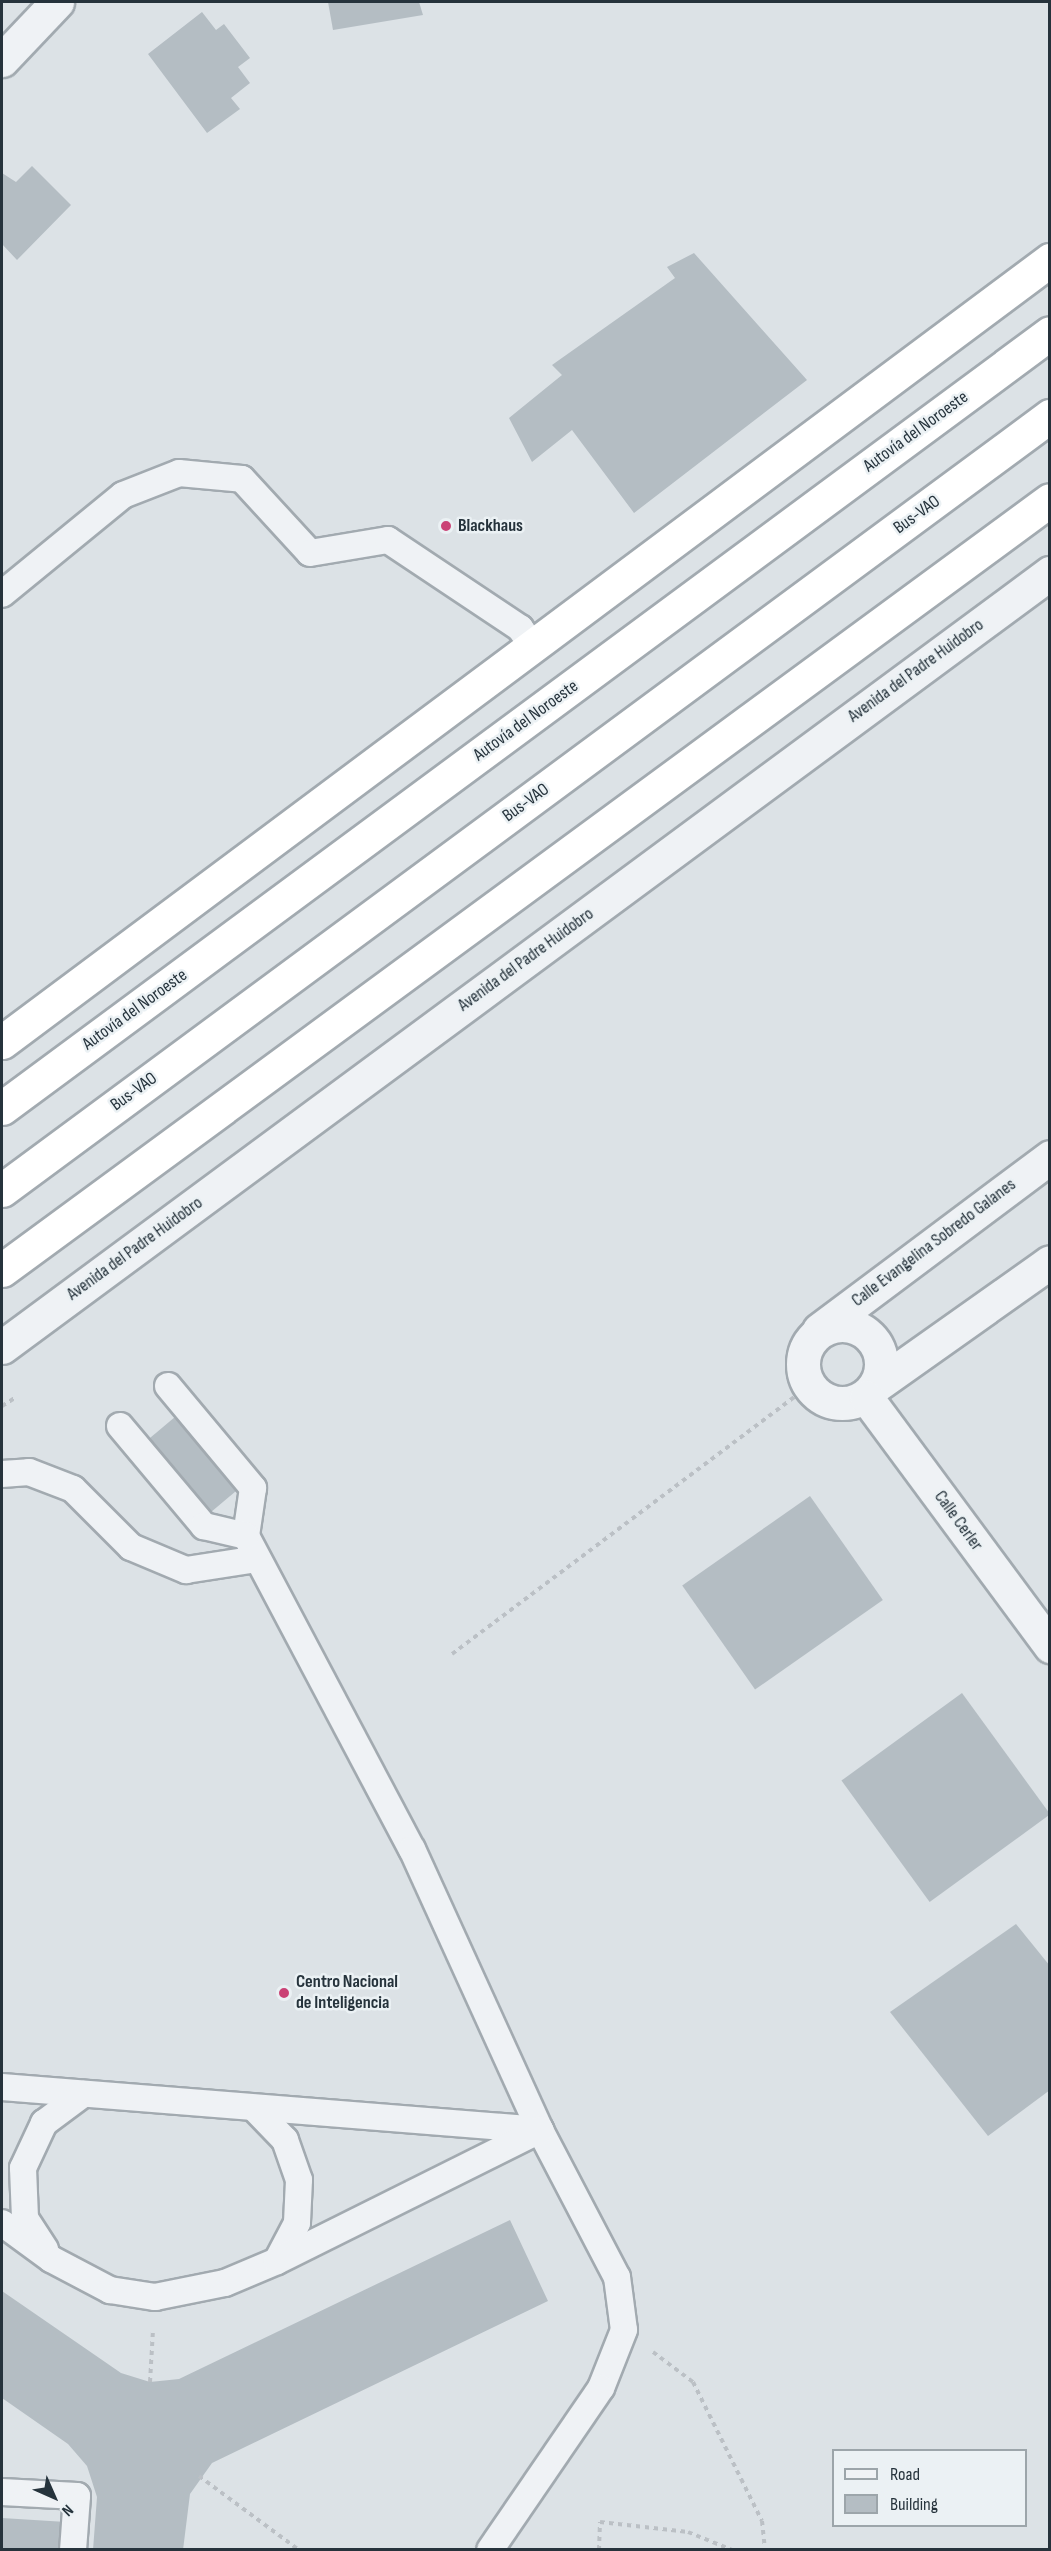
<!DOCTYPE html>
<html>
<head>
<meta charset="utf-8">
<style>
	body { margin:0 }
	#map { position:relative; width:1051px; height:2551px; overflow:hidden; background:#dce2e6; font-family:"Sofia Sans Condensed",sans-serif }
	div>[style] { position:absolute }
	.building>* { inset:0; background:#b4bdc3; transform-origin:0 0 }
	.path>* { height:4px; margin-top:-2px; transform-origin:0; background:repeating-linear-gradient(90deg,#bbc0c5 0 4.5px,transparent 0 9px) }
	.roads { filter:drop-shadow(2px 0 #a2aab0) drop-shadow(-2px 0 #a2aab0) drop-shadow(0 2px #a2aab0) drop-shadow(0 -2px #a2aab0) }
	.service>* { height:26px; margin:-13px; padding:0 13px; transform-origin:13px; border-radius:13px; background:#eff2f5 }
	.minor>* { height:33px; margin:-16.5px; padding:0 16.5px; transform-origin:16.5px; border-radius:16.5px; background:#eff2f5 }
	.minor>.ring { margin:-16.5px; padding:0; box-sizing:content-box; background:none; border:33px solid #eff2f5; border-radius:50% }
	.motorway>* { height:33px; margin:-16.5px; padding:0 16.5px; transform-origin:16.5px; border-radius:16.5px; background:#fff }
	.dots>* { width:16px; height:16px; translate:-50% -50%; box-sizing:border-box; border:3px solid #ebf1f4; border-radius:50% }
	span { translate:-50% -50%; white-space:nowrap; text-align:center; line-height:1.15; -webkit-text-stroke:5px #ebf1f4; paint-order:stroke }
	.street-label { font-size:18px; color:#26333c }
	.poi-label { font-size:18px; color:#26333c; font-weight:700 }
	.left { translate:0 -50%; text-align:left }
	.frame { position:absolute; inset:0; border:3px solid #26333c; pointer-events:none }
	.legend { position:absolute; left:832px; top:2449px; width:195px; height:78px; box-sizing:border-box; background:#ebf1f4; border:2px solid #9ca5aa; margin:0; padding:8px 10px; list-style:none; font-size:18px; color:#26333c }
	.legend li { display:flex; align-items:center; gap:12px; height:30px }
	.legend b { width:30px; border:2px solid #9ca5aa }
	.north { position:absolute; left:24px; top:2467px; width:60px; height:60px; -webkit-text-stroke:4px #ebf1f4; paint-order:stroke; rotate:135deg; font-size:16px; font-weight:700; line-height:24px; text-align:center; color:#26333c }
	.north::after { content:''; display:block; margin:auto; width:21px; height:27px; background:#26333c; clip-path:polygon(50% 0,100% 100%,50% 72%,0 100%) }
</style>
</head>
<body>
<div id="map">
	<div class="building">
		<i style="clip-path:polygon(328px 2px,419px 2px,423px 15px,333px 30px)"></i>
		<i style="clip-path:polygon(202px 12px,216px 30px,224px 24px,250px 58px,238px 67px,250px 83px,231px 98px,240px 109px,207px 133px,148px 54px)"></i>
		<i style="clip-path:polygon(32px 166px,71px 205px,17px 260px,2px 244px,2px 173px,16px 182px)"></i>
		<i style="clip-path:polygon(694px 253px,807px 380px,634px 513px,572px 430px,532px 462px,509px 418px,562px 375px,552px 365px,675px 278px,667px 267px)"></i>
		<i style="left:188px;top:1406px;width:96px;height:64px;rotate:50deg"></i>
		<i style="left:810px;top:1496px;width:127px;height:156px;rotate:55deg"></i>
		<i style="left:962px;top:1693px;width:150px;height:149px;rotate:54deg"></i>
		<i style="clip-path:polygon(1016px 1924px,1050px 1966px,1050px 2090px,988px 2136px,890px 2012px)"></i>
		<i style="clip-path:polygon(510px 2220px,548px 2301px,212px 2463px,190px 2494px,183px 2550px,93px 2550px,97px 2497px,87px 2466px,68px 2444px,2px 2398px,2px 2291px,121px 2373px,150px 2382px,179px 2379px)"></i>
		<i style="clip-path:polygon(2px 2518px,66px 2522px,64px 2550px,2px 2550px)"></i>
	</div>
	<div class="path">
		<i style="left:2px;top:1406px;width:15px;rotate:-32deg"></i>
		<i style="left:452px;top:1654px;width:444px;rotate:-36.9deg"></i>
		<i style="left:653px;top:2352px;width:50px;rotate:36.9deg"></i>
		<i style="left:693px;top:2382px;width:155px;rotate:63.6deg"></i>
		<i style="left:762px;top:2521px;width:29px;rotate:84deg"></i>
		<i style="left:150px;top:2382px;width:52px;rotate:-86.7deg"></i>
		<i style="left:199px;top:2476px;width:124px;rotate:36.5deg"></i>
		<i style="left:599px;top:2550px;width:28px;rotate:-88deg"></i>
		<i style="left:600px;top:2522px;width:89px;rotate:6.5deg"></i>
		<i style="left:688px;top:2532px;width:48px;rotate:22.2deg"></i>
	</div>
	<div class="roads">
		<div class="service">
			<i style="left:2px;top:594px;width:156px;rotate:-39.3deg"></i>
			<i style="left:123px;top:495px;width:60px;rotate:-21.4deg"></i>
			<i style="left:179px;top:473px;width:63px;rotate:5.4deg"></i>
			<i style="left:242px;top:479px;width:100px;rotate:47.4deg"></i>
			<i style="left:310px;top:553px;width:79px;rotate:-9.5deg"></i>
			<i style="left:388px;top:540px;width:159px;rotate:33.7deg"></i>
			<i style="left:520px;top:628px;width:21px;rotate:55deg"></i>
			<i style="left:168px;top:1386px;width:133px;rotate:50.2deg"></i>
			<i style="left:253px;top:1488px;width:49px;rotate:98.3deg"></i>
			<i style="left:246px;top:1536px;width:354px;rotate:62.1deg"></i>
			<i style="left:412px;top:1849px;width:309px;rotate:65.5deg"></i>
			<i style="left:540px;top:2130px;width:166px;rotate:62.4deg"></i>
			<i style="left:617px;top:2277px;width:53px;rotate:82.5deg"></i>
			<i style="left:624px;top:2330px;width:62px;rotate:111.6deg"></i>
			<i style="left:601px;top:2388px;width:196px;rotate:124.4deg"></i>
			<i style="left:120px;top:1426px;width:131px;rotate:50deg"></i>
			<i style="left:204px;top:1526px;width:43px;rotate:13.4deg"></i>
			<i style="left:2px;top:1474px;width:27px;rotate:-4deg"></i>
			<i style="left:29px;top:1472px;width:47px;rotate:21.1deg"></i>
			<i style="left:73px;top:1489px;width:82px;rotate:45deg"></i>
			<i style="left:131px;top:1547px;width:60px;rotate:22.7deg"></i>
			<i style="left:186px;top:1570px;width:72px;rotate:-8.8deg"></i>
			<i style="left:2px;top:2087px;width:540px;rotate:4.57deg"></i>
			<i style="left:255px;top:2109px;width:43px;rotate:45.9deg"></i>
			<i style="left:285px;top:2140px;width:42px;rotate:70.7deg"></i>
			<i style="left:299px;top:2180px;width:43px;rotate:92.7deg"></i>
			<i style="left:297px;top:2223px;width:43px;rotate:117.8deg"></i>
			<i style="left:2px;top:2223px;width:61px;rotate:36.3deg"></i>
			<i style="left:51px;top:2259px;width:67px;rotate:27.7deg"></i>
			<i style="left:110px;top:2290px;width:46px;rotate:8.8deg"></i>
			<i style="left:155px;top:2297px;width:71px;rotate:-11.3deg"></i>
			<i style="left:225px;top:2283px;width:56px;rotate:-22.9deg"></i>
			<i style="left:277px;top:2261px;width:294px;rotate:-26.5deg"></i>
			<i style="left:45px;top:2249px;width:37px;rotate:-123deg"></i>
			<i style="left:25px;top:2218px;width:50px;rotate:-92.3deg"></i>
			<i style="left:23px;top:2168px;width:50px;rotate:-65deg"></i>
			<i style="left:44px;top:2123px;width:49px;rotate:-36.6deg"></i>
			<i style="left:2px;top:2492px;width:75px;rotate:3.1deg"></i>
			<i style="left:77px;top:2496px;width:54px;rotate:94.2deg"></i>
		</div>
		<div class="minor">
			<i style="left:2px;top:60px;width:80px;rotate:-46.5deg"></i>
			<i class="ring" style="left:803px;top:1325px;width:45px;height:45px"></i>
			<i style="left:819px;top:1330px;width:289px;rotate:-36.8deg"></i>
			<i style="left:2px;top:1347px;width:1303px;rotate:-36.45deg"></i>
			<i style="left:875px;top:1386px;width:214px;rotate:-35.3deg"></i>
			<i style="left:866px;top:1397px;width:310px;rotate:53.5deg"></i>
		</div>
		<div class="motorway">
			<i style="left:2px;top:1042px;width:1308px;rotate:-36.73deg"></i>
			<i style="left:2px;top:1108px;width:1303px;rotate:-36.48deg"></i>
			<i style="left:2px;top:1190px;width:1303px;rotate:-36.45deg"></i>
			<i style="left:2px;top:1270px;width:1300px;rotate:-36.31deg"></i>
		</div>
	</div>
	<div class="dots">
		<i style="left:446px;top:526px;background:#ca4275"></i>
		<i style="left:284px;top:1993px;background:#ca4275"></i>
	</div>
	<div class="street-label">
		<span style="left:916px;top:432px;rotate:-36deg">Autovía del Noroeste</span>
		<span style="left:917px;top:515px;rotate:-36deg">Bus-VAO</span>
		<span style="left:916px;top:671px;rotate:-36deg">Avenida del Padre Huidobro</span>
		<span style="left:526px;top:721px;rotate:-36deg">Autovía del Noroeste</span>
		<span style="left:526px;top:803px;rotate:-36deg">Bus-VAO</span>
		<span style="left:526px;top:960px;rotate:-36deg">Avenida del Padre Huidobro</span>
		<span style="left:135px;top:1010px;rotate:-36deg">Autovía del Noroeste</span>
		<span style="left:134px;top:1092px;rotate:-36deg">Bus-VAO</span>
		<span style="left:934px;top:1243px;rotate:-37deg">Calle Evangelina Sobredo Galanes</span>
		<span style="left:135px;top:1249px;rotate:-36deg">Avenida del Padre Huidobro</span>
		<span style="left:958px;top:1521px;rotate:54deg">Calle Cerler</span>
	</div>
	<div class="poi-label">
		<span class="left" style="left:458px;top:526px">Blackhaus</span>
		<span class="left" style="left:296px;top:1993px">Centro Nacional<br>de Inteligencia</span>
	</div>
	<div class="frame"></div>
	<ul class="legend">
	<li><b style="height:8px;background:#eff2f5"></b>Road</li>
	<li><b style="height:16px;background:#b4bdc3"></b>Building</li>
	</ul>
	<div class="north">N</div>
</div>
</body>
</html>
